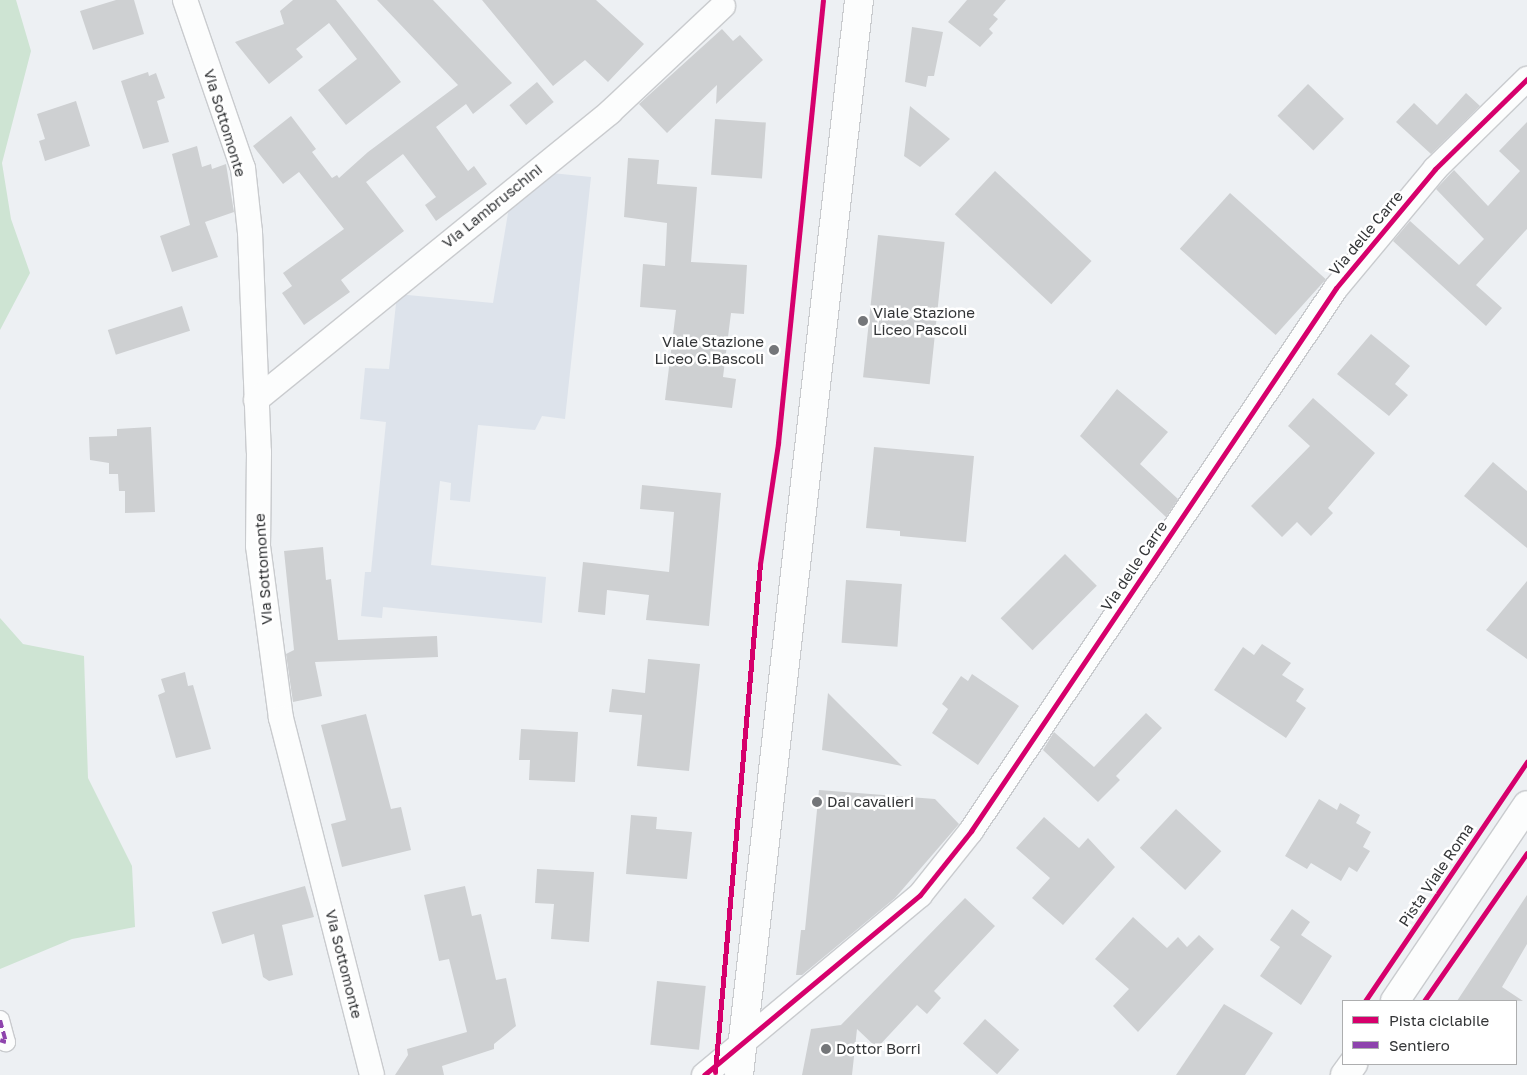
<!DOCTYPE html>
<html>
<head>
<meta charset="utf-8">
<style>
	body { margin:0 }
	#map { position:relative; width:1527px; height:1075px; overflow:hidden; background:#edf0f3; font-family:"Golos Text",sans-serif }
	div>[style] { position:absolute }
	.built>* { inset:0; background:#dde3eb }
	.green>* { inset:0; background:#cee4d3 }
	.building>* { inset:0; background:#ced0d2; transform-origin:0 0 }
	.roads { filter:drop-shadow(1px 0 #c9cbce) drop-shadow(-1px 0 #c9cbce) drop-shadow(0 1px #c9cbce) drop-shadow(0 -1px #c9cbce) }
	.pedestrian>* { height:18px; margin:-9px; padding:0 9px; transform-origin:9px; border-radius:9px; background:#fcfdfd }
	.minor>* { height:24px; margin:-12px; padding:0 12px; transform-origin:12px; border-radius:12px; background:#fcfdfd }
	.secondary>* { height:28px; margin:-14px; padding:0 14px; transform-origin:14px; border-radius:14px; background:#fcfdfd }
	.quiet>* { height:4px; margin-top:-2px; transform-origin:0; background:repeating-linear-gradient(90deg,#8e44ad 0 8px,transparent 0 12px) }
	.cycleway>* { height:5px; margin:-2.5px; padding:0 2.5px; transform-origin:2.5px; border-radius:2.5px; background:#d6006c }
	.dots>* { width:14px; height:14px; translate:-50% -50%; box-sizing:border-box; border:2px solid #fff; border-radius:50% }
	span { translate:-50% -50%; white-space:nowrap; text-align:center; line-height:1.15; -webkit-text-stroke:5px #fff; paint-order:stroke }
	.street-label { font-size:15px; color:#333537 }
	.poi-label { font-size:15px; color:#333537 }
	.left { translate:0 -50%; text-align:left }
	.right { translate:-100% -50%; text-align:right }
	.legend { position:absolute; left:1342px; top:1000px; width:175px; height:65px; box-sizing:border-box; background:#fff; border:1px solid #adaeaf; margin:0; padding:6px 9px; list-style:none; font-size:15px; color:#333537 }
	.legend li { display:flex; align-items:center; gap:10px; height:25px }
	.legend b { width:25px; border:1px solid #adaeaf }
</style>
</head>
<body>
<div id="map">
	<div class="built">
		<i style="clip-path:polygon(542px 172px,591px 177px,565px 419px,542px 416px,535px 430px,478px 425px,470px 502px,450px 500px,451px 483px,440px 481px,431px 565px,546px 577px,542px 623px,383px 607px,382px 618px,361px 616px,365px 572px,371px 572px,386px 422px,360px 419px,365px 368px,389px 369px,397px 294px,493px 303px,510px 201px)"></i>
	</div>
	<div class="green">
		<i style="clip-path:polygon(0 0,16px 0,31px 51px,2px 163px,11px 219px,30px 273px,0 330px)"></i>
		<i style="clip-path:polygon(0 618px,23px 644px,84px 656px,88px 778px,132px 866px,135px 927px,72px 939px,0 969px)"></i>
	</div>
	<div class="building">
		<i style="clip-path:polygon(116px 0,134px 0,144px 34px,93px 50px,80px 11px)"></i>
		<i style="clip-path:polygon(293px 0,336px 0,401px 82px,346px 125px,318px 90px,357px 59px,329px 23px,296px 49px,303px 57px,269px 84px,235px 42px,284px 24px,280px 11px)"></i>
		<i style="clip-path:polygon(377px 0,433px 0,512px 83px,473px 114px,466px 104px,436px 127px,468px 171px,474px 166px,487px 184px,436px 221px,425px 205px,436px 197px,403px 154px,366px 182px,404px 231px,341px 280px,350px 292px,304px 325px,282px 293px,292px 286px,283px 273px,344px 229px,299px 172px,283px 184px,253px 146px,291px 116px,316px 149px,312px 152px,332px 178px,337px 175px,339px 178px,368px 152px,458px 85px)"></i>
		<i style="clip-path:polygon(482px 0,596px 0,644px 44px,608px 82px,585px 60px,553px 86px)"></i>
		<i style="clip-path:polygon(967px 0,1006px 0,993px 15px,998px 19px,989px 29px,993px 33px,980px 47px,948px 22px)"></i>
		<i style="clip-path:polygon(912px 27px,943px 32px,934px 76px,928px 76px,926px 87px,905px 82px)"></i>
		<i style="clip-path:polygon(722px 29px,733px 41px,740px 35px,763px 60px,716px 104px,717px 85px,667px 133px,639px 104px)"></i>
		<i style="clip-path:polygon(148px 72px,149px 76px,156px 73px,165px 98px,157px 101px,169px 142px,143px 149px,121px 81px)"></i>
		<i style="left:537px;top:82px;width:26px;height:36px;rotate:50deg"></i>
		<i style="left:1308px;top:84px;width:50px;height:44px;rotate:44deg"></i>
		<i style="clip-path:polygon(1466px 93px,1480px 106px,1431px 154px,1396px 122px,1414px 103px,1437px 125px)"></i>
		<i style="clip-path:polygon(76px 101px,90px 146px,45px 161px,39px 141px,45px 139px,37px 114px)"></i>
		<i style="clip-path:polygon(910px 106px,950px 139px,920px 167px,904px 156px)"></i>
		<i style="left:715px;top:119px;width:51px;height:56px;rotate:4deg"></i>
		<i style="clip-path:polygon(1527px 122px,1527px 229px,1476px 285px,1502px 308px,1486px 326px,1393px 241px,1410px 221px,1459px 265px,1484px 239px,1436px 189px,1454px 170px,1488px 206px,1520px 171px,1499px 151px)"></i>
		<i style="clip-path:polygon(197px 146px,202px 167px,211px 164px,212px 169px,226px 164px,234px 212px,205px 222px,218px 257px,172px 272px,160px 236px,190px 225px,172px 154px)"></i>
		<i style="clip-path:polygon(628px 158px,659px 160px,657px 184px,697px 187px,691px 262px,747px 265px,744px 314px,731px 313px,723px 377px,736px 379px,732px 408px,665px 400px,676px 310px,640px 307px,643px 264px,665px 266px,667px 223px,624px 217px)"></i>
		<i style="left:995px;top:171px;width:132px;height:59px;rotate:43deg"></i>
		<i style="left:1230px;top:193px;width:129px;height:75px;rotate:42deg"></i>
		<i style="left:878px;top:235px;width:67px;height:143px;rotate:6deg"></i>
		<i style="left:182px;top:306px;width:26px;height:78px;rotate:72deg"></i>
		<i style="clip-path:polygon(1371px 334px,1410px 366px,1395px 384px,1408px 395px,1389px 416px,1337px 374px)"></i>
		<i style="clip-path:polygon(1117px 389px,1168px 432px,1140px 464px,1178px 499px,1166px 517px,1080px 436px)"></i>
		<i style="clip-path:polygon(1313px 398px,1375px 453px,1328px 508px,1333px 513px,1311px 536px,1297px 522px,1282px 537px,1251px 506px,1310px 446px,1288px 426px)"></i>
		<i style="clip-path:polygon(151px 427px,155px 512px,125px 513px,125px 491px,119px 491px,118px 474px,109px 474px,109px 463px,90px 460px,89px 437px,117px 436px,117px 429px)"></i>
		<i style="clip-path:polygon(874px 447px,974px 456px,966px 542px,900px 536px,900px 531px,866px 528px)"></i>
		<i style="clip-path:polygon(1493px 462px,1527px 491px,1527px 548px,1464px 496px)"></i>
		<i style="clip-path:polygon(642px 485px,721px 493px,709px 626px,646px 620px,649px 595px,607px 590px,605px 615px,578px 612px,583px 562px,669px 572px,674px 512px,640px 509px)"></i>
		<i style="clip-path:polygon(323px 547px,326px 580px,331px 579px,338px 640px,437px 636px,438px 657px,315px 662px,322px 696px,293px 702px,286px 654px,294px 650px,284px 551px)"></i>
		<i style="left:1065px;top:554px;width:45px;height:91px;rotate:45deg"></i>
		<i style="left:846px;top:580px;width:56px;height:63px;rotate:4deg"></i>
		<i style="clip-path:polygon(1527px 581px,1527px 659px,1486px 630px)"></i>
		<i style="clip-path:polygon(1262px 644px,1291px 663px,1282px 675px,1304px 689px,1296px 701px,1306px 708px,1286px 738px,1214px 690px,1243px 647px,1254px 655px)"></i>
		<i style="clip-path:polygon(648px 659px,700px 664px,689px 771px,637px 766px,642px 715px,609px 712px,612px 689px,645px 693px)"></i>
		<i style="clip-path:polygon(185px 672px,188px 686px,193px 685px,211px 749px,176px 758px,158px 695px,165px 692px,161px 679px)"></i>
		<i style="clip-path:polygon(972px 674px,1019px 706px,978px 765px,932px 733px,948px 709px,942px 704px,961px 676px,968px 681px)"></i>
		<i style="clip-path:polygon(828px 693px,847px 712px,902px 766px,822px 750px)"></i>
		<i style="clip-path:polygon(1146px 713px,1162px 728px,1116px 776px,1120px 780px,1098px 802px,1043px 750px,1054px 732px,1094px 767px)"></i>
		<i style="clip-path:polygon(366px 714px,391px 809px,401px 807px,411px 850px,342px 867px,331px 824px,346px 820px,321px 725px)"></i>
		<i style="clip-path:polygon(521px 729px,578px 732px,575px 782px,529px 780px,530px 760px,519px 760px)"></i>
		<i style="clip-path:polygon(819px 790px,935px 799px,959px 824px,895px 898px,802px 975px,796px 975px,801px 930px,805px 930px)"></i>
		<i style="clip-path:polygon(1319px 799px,1337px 810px,1340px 803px,1360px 815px,1356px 823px,1371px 832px,1363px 847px,1370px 851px,1357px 872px,1349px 867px,1341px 881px,1311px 863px,1307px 869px,1285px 856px)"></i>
		<i style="left:1176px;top:809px;width:62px;height:53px;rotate:43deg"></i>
		<i style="clip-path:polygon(631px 815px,657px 817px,656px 829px,692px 832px,687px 879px,626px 874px)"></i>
		<i style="clip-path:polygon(1044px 817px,1079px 848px,1088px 838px,1115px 867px,1063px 925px,1032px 898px,1050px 878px,1016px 848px)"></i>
		<i style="clip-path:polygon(537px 869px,594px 872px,589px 942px,551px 939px,554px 904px,535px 903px)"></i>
		<i style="clip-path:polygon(305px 886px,314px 917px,282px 925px,293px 975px,269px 981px,263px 977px,254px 934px,222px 944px,212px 912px)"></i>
		<i style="clip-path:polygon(465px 886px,472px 916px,481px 914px,496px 980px,506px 978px,516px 1026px,494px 1044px,494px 1049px,442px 1066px,444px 1075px,395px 1075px,408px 1055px,407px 1049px,467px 1032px,449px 959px,439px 961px,424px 895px)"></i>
		<i style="clip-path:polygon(1527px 895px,1527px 944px,1502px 987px,1523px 1001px,1457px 1001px)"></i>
		<i style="clip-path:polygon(965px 898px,995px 926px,934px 991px,941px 998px,927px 1014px,917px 1005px,877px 1048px,857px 1029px,852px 1075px,802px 1075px,811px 1029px,841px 1025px)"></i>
		<i style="clip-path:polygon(1292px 909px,1310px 922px,1301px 935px,1332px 956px,1301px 1005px,1260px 976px,1280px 947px,1270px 940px)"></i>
		<i style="clip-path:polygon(1133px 917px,1167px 948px,1178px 937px,1187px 947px,1199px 935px,1214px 949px,1138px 1032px,1113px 1006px,1129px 989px,1095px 959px)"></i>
		<i style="left:657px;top:981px;width:49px;height:64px;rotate:6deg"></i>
		<i style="clip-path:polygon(1224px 1004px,1273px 1033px,1245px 1075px,1176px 1075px)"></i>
		<i style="left:985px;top:1019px;width:46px;height:33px;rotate:42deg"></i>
	</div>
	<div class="roads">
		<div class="pedestrian">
			<i style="left:0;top:1020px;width:23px;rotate:75deg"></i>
			<i style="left:6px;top:1042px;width:6px;rotate:-162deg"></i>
		</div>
		<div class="minor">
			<i style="left:185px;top:0;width:178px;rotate:71deg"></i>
			<i style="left:243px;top:168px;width:64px;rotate:83.8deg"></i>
			<i style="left:250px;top:232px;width:220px;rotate:87.7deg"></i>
			<i style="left:259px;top:452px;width:94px;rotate:90.6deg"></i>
			<i style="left:258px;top:546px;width:174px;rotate:82.4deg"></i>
			<i style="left:281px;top:718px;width:368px;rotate:75.7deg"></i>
			<i style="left:256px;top:400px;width:456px;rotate:-39.1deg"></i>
			<i style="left:610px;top:112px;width:155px;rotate:-43.2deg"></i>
			<i style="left:704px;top:1075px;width:281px;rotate:-39.8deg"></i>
			<i style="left:920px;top:895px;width:82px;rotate:-51.4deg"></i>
			<i style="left:971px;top:831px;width:654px;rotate:-56.09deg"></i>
			<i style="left:1336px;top:288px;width:155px;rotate:-50.2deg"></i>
			<i style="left:1435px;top:169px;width:129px;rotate:-44.4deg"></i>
		</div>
		<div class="secondary">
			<i style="left:1395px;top:1001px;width:236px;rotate:-56deg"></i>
			<i style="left:739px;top:1075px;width:1082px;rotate:-83.63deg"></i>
			<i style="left:1345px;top:1075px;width:14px;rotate:-54deg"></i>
		</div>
	</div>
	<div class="quiet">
		<i style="left:0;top:1020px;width:23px;rotate:75deg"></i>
		<i style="left:6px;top:1042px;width:6px;rotate:-162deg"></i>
	</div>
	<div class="cycleway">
		<i style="left:1365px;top:1001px;width:289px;rotate:-55.9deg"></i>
		<i style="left:1424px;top:1001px;width:180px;rotate:-55.2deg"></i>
		<i style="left:715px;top:1072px;width:510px;rotate:-84.94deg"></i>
		<i style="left:760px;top:564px;width:122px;rotate:-81.5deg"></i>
		<i style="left:778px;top:443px;width:445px;rotate:-84.2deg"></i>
		<i style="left:704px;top:1075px;width:281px;rotate:-39.8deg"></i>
		<i style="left:920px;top:895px;width:82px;rotate:-51.4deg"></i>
		<i style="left:971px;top:831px;width:654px;rotate:-56.09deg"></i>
		<i style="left:1336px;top:288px;width:155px;rotate:-50.2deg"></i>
		<i style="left:1435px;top:169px;width:129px;rotate:-44.4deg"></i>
	</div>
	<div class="dots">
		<i style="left:863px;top:321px;background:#747679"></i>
		<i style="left:774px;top:350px;background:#747679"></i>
		<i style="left:817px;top:802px;background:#747679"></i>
		<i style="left:826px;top:1049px;background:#747679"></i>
	</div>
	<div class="street-label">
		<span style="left:225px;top:123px;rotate:73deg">Via Sottomonte</span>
		<span style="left:492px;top:206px;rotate:-39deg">Via Lambruschini</span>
		<span style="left:1366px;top:233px;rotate:-50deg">Via delle Carre</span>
		<span style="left:1134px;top:566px;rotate:-56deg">Via delle Carre</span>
		<span style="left:263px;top:569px;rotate:-94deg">Via Sottomonte</span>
		<span style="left:1436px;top:875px;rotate:-56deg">Pista Viale Roma</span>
		<span style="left:344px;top:964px;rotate:76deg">Via Sottomonte</span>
	</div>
	<div class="poi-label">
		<span class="left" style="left:873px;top:321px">Viale Stazione<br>Liceo Pascoli</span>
		<span class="right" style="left:764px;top:350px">Viale Stazione<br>Liceo G.Bascoli</span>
		<span class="left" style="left:827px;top:802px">Dai cavalieri</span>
		<span class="left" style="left:836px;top:1049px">Dottor Borri</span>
	</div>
	<ul class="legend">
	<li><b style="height:6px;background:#d6006c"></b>Pista ciclabile</li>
	<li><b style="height:6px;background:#8e44ad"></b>Sentiero</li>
	</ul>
</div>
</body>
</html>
